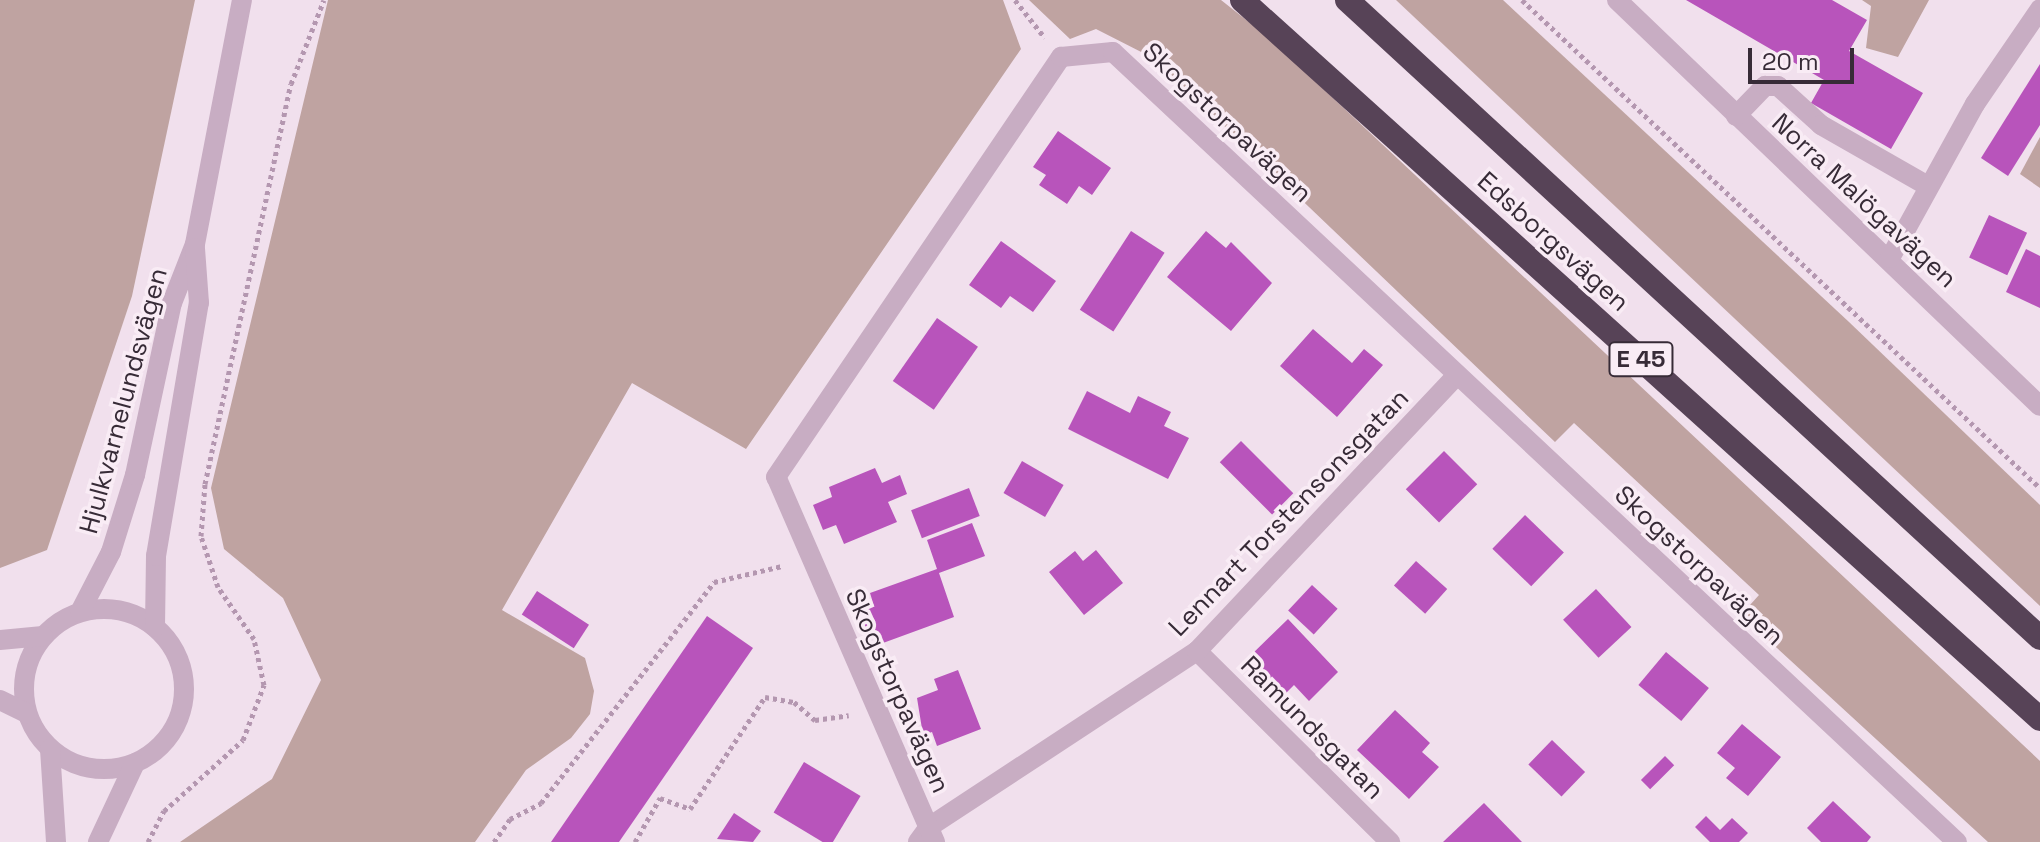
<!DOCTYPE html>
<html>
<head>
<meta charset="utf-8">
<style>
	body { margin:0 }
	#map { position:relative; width:2040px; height:842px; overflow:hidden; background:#f1e0ed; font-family:"Space Grotesk",sans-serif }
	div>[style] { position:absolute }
	.green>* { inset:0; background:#bfa3a1 }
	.building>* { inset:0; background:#b854bb; transform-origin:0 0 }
	.path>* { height:5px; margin-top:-2.5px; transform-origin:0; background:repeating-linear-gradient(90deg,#b497b0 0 4px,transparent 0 8px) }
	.minor>* { height:20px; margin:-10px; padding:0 10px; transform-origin:10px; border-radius:10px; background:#c8adc3 }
	.minor>.ring { margin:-10px; padding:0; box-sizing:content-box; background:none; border:20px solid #c8adc3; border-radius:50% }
	.highway>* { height:24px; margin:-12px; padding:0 12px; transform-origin:12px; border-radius:12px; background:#574357 }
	span { translate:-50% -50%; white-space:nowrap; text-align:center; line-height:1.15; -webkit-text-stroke:7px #f9ecf5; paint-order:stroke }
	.shield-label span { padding:2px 6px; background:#f9ecf5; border:2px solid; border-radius:6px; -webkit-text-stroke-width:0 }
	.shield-label { font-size:24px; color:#372b37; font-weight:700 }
	.street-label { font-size:26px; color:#372b37 }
	.scale { position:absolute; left:1748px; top:48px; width:106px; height:36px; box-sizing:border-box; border:4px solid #372b37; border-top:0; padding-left:10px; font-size:24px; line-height:28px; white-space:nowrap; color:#372b37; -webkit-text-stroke:6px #f9ecf5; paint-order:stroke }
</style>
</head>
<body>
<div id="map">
	<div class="green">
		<i style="clip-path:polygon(0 0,195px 0,132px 296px,47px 550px,0 568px)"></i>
		<i style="clip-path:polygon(328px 0,1003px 0,1021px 49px,746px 449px,632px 383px,502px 610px,585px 658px,594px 691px,590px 714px,571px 738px,526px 770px,475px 842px,180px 842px,272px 779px,321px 680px,283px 598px,224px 549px,211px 488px)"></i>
		<i style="clip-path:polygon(1029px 0,1221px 0,1269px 38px,2040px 761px,2040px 842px,1988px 842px,1741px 615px,1759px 595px,1574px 423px,1555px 442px,1153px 58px,1096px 29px,1070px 39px)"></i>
		<i style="clip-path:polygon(1396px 0,1503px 0,1849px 322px,2040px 505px,2040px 606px)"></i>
		<i style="clip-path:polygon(1862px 0,1929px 0,1898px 57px,1866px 48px,1871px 6px)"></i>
		<i style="clip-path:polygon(2040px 137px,2040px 188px,2020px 174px)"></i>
	</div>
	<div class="building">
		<i style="clip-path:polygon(1686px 0,1832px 0,1867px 20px,1849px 51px,1923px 93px,1891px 149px,1811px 103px,1824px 80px)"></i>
		<i style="clip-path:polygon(2040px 64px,2040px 125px,2008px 176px,1981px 158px)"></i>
		<i style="clip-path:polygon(1058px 131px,1111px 168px,1092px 195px,1079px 186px,1067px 204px,1039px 185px,1046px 175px,1033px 167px)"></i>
		<i style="left:1989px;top:215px;width:42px;height:47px;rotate:25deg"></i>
		<i style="left:1131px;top:231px;width:40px;height:94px;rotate:33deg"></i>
		<i style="clip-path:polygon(1206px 231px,1226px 248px,1231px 242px,1272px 283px,1231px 331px,1167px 277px)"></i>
		<i style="clip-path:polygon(1001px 241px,1056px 281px,1033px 312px,1010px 296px,1001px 308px,969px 285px)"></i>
		<i style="clip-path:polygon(2026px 249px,2040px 256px,2040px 308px,2006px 292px)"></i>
		<i style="left:937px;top:318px;width:50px;height:77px;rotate:35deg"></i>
		<i style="clip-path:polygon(1313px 329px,1352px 363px,1364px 349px,1383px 365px,1337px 417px,1280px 366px)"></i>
		<i style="clip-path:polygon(1087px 391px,1130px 413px,1138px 396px,1171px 412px,1164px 426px,1189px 438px,1168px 479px,1068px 429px)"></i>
		<i style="left:1241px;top:441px;width:74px;height:30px;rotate:45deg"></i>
		<i style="left:1444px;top:451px;width:47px;height:54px;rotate:45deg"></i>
		<i style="left:1022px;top:461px;width:48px;height:37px;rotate:30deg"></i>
		<i style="clip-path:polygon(875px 468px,882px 483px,900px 475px,907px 494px,888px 502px,897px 522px,844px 544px,836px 525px,823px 530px,813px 505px,832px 497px,829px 487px)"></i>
		<i style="left:969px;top:488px;width:30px;height:62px;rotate:69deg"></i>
		<i style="left:1525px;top:515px;width:54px;height:47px;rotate:44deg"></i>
		<i style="clip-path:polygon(972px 523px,985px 556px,939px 573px,954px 617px,883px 643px,878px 631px,868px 634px,860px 611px,874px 606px,870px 593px,937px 569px,927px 540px)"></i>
		<i style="clip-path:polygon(1096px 550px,1123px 583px,1084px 615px,1049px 572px,1075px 551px,1083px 561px)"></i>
		<i style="left:1416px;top:561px;width:42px;height:33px;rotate:42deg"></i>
		<i style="left:1312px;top:585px;width:35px;height:35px;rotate:43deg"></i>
		<i style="left:1596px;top:589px;width:52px;height:45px;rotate:47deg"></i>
		<i style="left:537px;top:591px;width:62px;height:28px;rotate:33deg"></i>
		<i style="clip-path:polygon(707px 616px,753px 648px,619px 842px,551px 842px)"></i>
		<i style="clip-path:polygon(1288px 619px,1338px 672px,1309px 701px,1294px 685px,1282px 697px,1246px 660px)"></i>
		<i style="left:1666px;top:652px;width:56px;height:43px;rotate:40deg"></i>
		<i style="clip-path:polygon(958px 670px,981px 729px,937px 746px,932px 732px,923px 735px,917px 698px,938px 690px,934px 679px)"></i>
		<i style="clip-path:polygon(1395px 710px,1430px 743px,1422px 752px,1439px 767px,1409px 799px,1357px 750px)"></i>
		<i style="clip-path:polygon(1742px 724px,1781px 757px,1748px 796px,1726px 778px,1735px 768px,1717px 753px)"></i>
		<i style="left:1552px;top:740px;width:46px;height:34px;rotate:44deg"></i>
		<i style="left:1665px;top:756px;width:13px;height:34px;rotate:45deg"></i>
		<i style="left:804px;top:762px;width:66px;height:59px;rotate:31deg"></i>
		<i style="clip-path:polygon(1833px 801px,1871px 837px,1867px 842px,1821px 842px,1807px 828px)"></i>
		<i style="clip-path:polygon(1484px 803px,1522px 842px,1443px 842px)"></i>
		<i style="clip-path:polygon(734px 813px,761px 831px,753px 842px,717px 839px)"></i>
		<i style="clip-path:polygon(1706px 816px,1720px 830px,1732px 818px,1748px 833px,1739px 842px,1710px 842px,1695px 827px)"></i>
	</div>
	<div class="path">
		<i style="left:1015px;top:0;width:48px;rotate:51.7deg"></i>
		<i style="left:1522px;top:0;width:712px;rotate:43.29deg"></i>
		<i style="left:148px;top:842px;width:35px;rotate:-63deg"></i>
		<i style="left:164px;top:811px;width:106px;rotate:-41.9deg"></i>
		<i style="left:243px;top:740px;width:59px;rotate:-69.1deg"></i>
		<i style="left:264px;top:685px;width:47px;rotate:-102.3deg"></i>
		<i style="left:254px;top:639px;width:63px;rotate:-124.7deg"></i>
		<i style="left:218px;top:587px;width:54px;rotate:-108.4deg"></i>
		<i style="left:201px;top:536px;width:52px;rotate:-85.6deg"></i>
		<i style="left:205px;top:484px;width:409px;rotate:-77.9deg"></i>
		<i style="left:291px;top:84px;width:90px;rotate:-68.6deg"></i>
		<i style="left:494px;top:842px;width:28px;rotate:-55deg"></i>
		<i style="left:510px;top:819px;width:35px;rotate:-27deg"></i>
		<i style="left:541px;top:803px;width:281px;rotate:-51.9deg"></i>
		<i style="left:714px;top:582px;width:70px;rotate:-13.2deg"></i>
		<i style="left:635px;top:842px;width:51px;rotate:-60.4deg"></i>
		<i style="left:660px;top:798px;width:32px;rotate:20deg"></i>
		<i style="left:690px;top:809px;width:135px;rotate:-56.2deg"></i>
		<i style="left:765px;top:697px;width:29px;rotate:10deg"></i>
		<i style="left:794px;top:702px;width:28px;rotate:41deg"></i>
		<i style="left:815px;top:720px;width:34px;rotate:-8deg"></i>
	</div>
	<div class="minor">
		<i style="left:1617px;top:0;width:586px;rotate:43.83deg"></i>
		<i style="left:1736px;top:116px;width:42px;rotate:-46deg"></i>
		<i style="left:1765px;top:86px;width:13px"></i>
		<i style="left:1778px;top:86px;width:58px;rotate:42.2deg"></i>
		<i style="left:1821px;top:125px;width:123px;rotate:29.7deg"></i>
		<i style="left:1890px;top:258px;width:176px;rotate:-61.1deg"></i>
		<i style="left:1975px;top:104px;width:115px;rotate:-55.6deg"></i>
		<i class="ring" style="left:24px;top:609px;width:140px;height:140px"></i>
		<i style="left:80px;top:612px;width:68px;rotate:-62.7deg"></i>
		<i style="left:111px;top:552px;width:81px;rotate:-72.7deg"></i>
		<i style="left:135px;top:475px;width:176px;rotate:-77.9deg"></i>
		<i style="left:172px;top:303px;width:63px;rotate:-68.7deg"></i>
		<i style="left:195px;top:244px;width:248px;rotate:-79.1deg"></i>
		<i style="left:155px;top:627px;width:71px;rotate:-89.2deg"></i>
		<i style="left:156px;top:556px;width:257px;rotate:-80.4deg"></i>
		<i style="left:199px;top:303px;width:55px;rotate:-94.2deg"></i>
		<i style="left:0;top:640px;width:43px;rotate:-5.3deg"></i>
		<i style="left:1197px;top:651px;width:272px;rotate:44.7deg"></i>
		<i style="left:0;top:700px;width:30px;rotate:26deg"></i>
		<i style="left:50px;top:749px;width:93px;rotate:86.3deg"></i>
		<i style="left:98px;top:842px;width:87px;rotate:-64.9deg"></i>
		<i style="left:918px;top:842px;width:19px;rotate:-54deg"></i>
		<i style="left:929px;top:827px;width:321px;rotate:-33.3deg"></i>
		<i style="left:1197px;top:651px;width:378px;rotate:-46.7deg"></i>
		<i style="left:935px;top:842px;width:398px;rotate:-113.5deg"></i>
		<i style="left:776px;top:477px;width:508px;rotate:-55.84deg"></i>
		<i style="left:1061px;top:57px;width:52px;rotate:-5.5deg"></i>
		<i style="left:1113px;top:52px;width:1156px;rotate:43.11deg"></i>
	</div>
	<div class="highway">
		<i style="left:1242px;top:0;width:1074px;rotate:42.02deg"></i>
		<i style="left:1347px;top:0;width:942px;rotate:42.63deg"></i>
	</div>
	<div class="shield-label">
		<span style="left:1641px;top:359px">E 45</span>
	</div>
	<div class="street-label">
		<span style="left:1227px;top:123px;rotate:43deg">Skogstorpavägen</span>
		<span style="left:1864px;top:201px;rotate:43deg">Norra Malögavägen</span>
		<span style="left:1553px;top:242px;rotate:42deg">Edsborgsvägen</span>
		<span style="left:124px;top:401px;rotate:-75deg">Hjulkvarnelundsvägen</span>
		<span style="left:1289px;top:513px;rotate:-46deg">Lennart Torstensonsgatan</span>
		<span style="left:1699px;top:566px;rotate:43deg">Skogstorpavägen</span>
		<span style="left:897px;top:691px;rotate:66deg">Skogstorpavägen</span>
		<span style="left:1312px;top:728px;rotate:45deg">Ramundsgatan</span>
	</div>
	<div class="scale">20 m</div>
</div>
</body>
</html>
